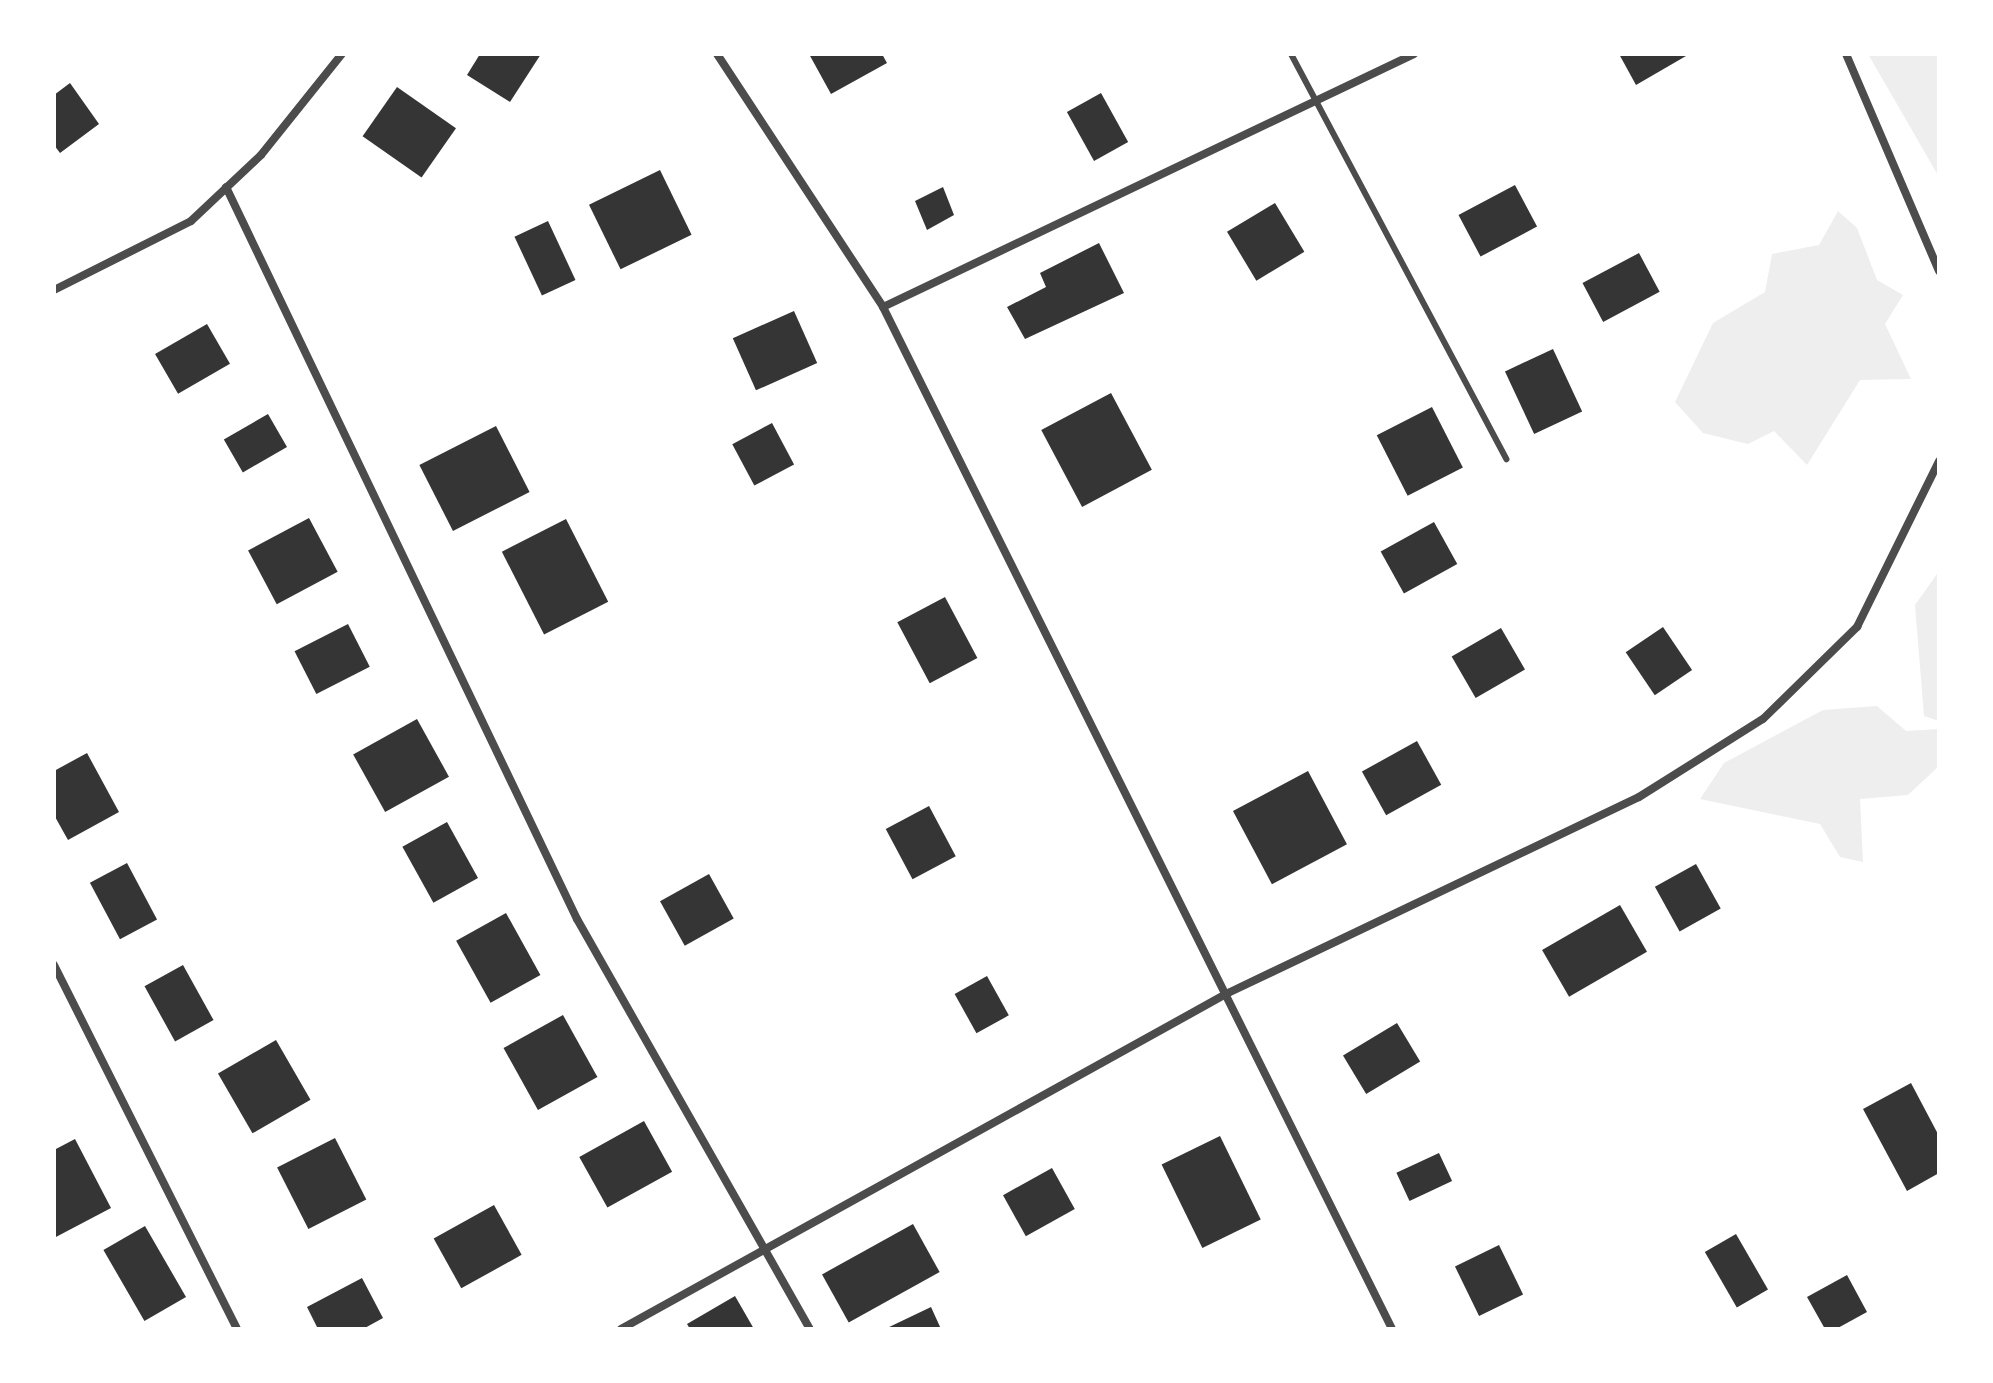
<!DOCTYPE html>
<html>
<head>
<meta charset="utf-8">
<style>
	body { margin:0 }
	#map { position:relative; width:1993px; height:1383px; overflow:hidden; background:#fff; font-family:"PT Serif",serif }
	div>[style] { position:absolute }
	.green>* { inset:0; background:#eee }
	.building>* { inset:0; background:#353535; transform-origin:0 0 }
	.service>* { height:6px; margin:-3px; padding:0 3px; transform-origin:3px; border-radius:3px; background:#4c4c4c }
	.minor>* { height:8px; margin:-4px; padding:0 4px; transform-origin:4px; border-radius:4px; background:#4c4c4c }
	span { translate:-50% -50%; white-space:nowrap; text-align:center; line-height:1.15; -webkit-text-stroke:6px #fff; paint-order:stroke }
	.frame { position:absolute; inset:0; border:56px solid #fff; pointer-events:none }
</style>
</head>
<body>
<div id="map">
	<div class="green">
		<i style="clip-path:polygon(1868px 54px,1939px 54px,1939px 177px)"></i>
		<i style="clip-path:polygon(1838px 211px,1857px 228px,1877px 280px,1903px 295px,1885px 324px,1911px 379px,1860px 380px,1807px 465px,1774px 431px,1748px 444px,1703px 433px,1675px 402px,1713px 323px,1765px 292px,1772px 254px,1819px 245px)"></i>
		<i style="clip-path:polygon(1939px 571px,1939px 721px,1924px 716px,1915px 605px)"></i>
		<i style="clip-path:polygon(1877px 706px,1906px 731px,1939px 729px,1939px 766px,1908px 795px,1860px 799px,1863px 862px,1840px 857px,1820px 824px,1700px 799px,1724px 763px,1823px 710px)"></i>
	</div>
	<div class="building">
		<i style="clip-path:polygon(480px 54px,541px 54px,510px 102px,467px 75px)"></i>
		<i style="clip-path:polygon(809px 54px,882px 54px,887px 63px,831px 94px)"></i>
		<i style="clip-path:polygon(1619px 54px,1684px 54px,1686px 56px,1636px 85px)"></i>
		<i style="clip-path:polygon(70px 83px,99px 124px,60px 153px,54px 145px,54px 95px)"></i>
		<i style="left:397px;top:87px;width:72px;height:60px;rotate:35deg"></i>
		<i style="left:1101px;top:93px;width:56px;height:39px;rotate:61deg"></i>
		<i style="left:660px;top:170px;width:72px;height:79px;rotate:64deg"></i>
		<i style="left:1515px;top:185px;width:47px;height:64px;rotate:62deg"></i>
		<i style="clip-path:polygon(943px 187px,954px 215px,927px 230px,915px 201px)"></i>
		<i style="left:1275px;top:203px;width:57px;height:56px;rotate:59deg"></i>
		<i style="left:548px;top:221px;width:65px;height:37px;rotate:65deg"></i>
		<i style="clip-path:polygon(1099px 243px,1124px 293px,1025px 339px,1007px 307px,1046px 287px,1040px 273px)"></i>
		<i style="left:1639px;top:253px;width:44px;height:64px;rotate:62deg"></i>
		<i style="left:794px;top:311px;width:57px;height:67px;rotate:66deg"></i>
		<i style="left:207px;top:324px;width:46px;height:60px;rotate:60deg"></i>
		<i style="left:1553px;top:349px;width:69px;height:53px;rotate:65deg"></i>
		<i style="left:1111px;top:393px;width:87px;height:79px;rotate:62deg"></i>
		<i style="left:1432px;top:407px;width:68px;height:62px;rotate:63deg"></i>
		<i style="left:268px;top:414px;width:38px;height:51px;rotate:60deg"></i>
		<i style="left:772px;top:423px;width:47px;height:45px;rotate:62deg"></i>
		<i style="left:496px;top:426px;width:74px;height:86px;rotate:63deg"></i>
		<i style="left:309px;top:518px;width:61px;height:69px;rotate:62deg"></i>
		<i style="left:566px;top:519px;width:93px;height:72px;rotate:63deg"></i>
		<i style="left:1434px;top:522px;width:48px;height:61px;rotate:61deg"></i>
		<i style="left:945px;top:597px;width:69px;height:54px;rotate:62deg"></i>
		<i style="left:348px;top:624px;width:48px;height:60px;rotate:63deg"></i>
		<i style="left:1663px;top:627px;width:52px;height:45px;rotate:56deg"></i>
		<i style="left:1501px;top:628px;width:48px;height:57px;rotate:60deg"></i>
		<i style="left:417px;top:719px;width:66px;height:73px;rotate:61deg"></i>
		<i style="left:1417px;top:741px;width:50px;height:63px;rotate:61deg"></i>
		<i style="clip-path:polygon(87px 753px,119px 812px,68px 840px,54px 815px,54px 771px)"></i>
		<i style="left:1308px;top:771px;width:83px;height:85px;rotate:62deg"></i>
		<i style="left:929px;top:806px;width:57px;height:49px;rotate:62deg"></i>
		<i style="left:447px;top:822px;width:64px;height:51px;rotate:61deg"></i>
		<i style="left:127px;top:863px;width:64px;height:42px;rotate:62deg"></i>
		<i style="left:1696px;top:864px;width:51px;height:47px;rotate:61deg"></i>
		<i style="left:709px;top:874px;width:51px;height:56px;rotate:61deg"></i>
		<i style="left:1620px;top:905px;width:54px;height:90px;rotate:60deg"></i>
		<i style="left:506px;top:913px;width:71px;height:57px;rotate:61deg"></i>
		<i style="left:183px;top:965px;width:63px;height:44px;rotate:61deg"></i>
		<i style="left:987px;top:976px;width:45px;height:37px;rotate:61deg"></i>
		<i style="left:563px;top:1015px;width:71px;height:68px;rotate:61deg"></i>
		<i style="left:1397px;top:1023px;width:45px;height:63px;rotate:59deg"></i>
		<i style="left:276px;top:1040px;width:69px;height:67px;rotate:60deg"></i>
		<i style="clip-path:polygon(1911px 1083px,1939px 1136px,1939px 1173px,1907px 1191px,1863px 1109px)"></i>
		<i style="left:644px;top:1121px;width:58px;height:74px;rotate:61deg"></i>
		<i style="left:1220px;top:1136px;width:93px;height:65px;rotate:64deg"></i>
		<i style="left:335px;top:1138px;width:69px;height:65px;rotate:63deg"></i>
		<i style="clip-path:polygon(75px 1139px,111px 1208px,54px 1238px,54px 1150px)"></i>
		<i style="left:1439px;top:1153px;width:31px;height:47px;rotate:65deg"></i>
		<i style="left:1052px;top:1168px;width:47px;height:56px;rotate:61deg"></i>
		<i style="left:494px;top:1205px;width:57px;height:69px;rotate:61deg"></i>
		<i style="left:913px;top:1224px;width:55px;height:104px;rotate:61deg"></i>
		<i style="left:145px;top:1226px;width:82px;height:48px;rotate:60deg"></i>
		<i style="left:1736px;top:1234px;width:64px;height:36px;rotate:60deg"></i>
		<i style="left:1499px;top:1245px;width:55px;height:49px;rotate:64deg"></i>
		<i style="clip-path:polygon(1847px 1275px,1867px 1312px,1836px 1329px,1825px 1329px,1807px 1297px)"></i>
		<i style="clip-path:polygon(362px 1278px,383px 1318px,363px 1329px,318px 1329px,307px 1307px)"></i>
		<i style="clip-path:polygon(735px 1296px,754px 1329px,690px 1329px,687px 1324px)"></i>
		<i style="clip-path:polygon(931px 1307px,941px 1329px,885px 1329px)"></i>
	</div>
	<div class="service">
		<i style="left:1291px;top:54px;width:459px;rotate:62deg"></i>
	</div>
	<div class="minor">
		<i style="left:717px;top:54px;width:303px;rotate:56.7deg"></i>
		<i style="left:883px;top:307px;width:1142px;rotate:63.52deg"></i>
		<i style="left:1846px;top:54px;width:236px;rotate:66.8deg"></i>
		<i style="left:226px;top:187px;width:812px;rotate:64.38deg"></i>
		<i style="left:577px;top:919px;width:472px;rotate:60.4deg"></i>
		<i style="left:54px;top:290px;width:153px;rotate:-26.7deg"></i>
		<i style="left:191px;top:221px;width:96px;rotate:-43.3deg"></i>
		<i style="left:261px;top:155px;width:129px;rotate:-51.3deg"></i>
		<i style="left:883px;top:307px;width:588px;rotate:-25.48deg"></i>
		<i style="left:54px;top:965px;width:407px;rotate:63.3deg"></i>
		<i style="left:621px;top:1329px;width:694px;rotate:-28.97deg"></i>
		<i style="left:1228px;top:993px;width:455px;rotate:-25.5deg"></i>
		<i style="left:1639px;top:797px;width:146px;rotate:-32.2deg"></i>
		<i style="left:1763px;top:719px;width:132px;rotate:-44.4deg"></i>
		<i style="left:1857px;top:627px;width:185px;rotate:-63.7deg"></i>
	</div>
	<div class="frame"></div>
</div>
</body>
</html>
